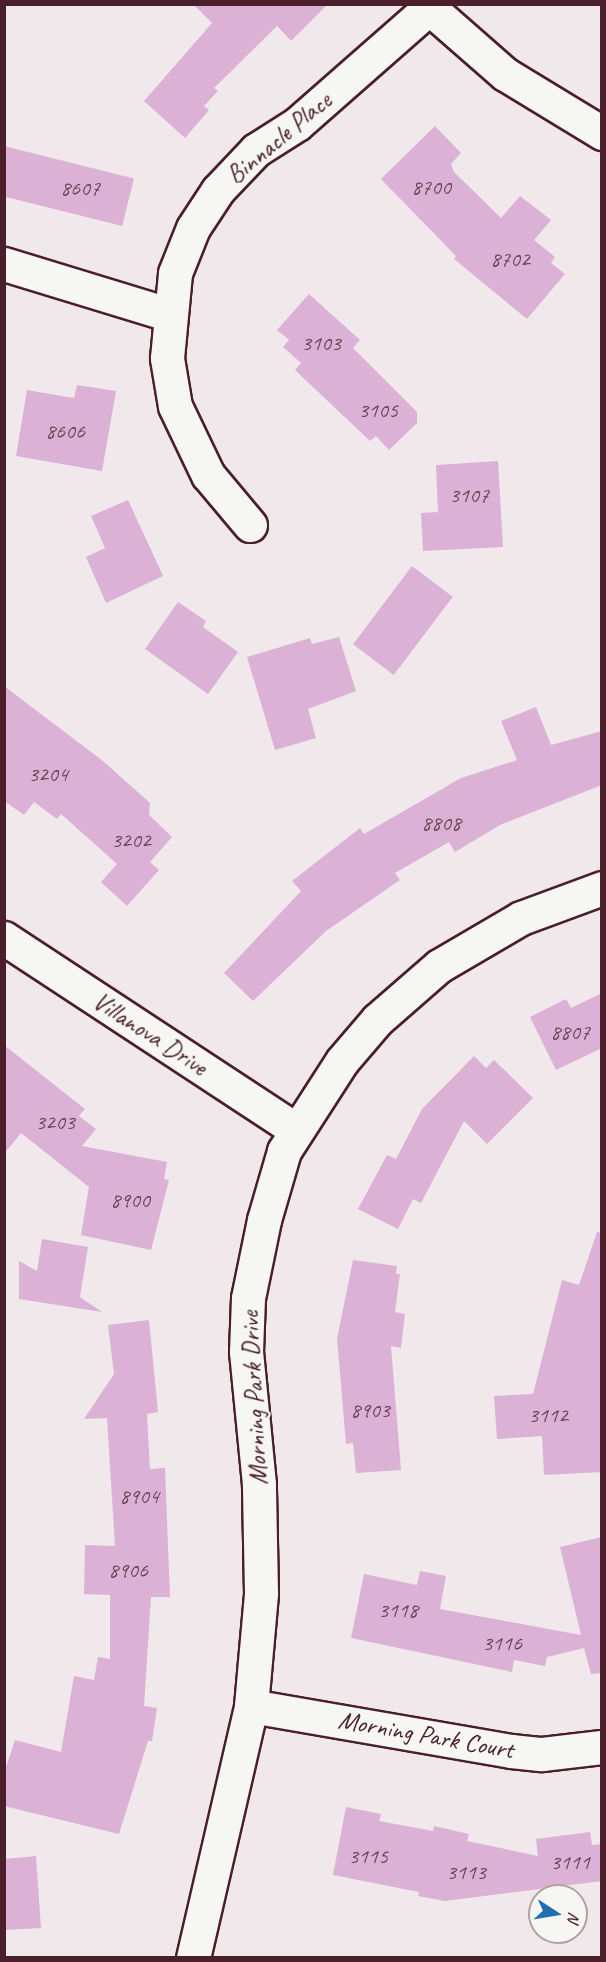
<!DOCTYPE html>
<html>
<head>
<meta charset="utf-8">
<style>
	body { margin:0 }
	#map { position:relative; width:606px; height:1962px; overflow:hidden; background:#f1e8ec; font-family:Caveat,sans-serif }
	div>[style] { position:absolute }
	.building>* { inset:0; background:#dcb1d6; transform-origin:0 0 }
	.roads { filter:drop-shadow(2px 0 #4a1f2b) drop-shadow(-2px 0 #4a1f2b) drop-shadow(0 2px #4a1f2b) drop-shadow(0 -2px #4a1f2b) }
	.street>* { height:33px; margin:-16.5px; padding:0 16.5px; transform-origin:16.5px; border-radius:16.5px; background:#f6f6f2 }
	span { translate:-50% -50%; white-space:nowrap; text-align:center; line-height:1.15; -webkit-text-stroke:4.5px #f6f6f2; paint-order:stroke }
	.number-label { font-size:22px; color:#6e4456 }
	.number-label span { -webkit-text-stroke-width:0 }
	.street-label { font-size:26px; color:#4a1f2b }
	.frame { position:absolute; inset:0; border:6px solid #4a1f2b; pointer-events:none }
	.north { position:absolute; left:528px; top:1884px; width:60px; height:60px; box-sizing:border-box; background:#f6f6f2; border:2px solid #b1a0a2; border-radius:50%; rotate:102deg; font-size:16px; font-weight:700; line-height:24px; text-align:center; color:#4a1f2b }
	.north::after { content:''; display:block; margin:auto; width:21px; height:27px; background:#1f6fb2; clip-path:polygon(50% 0,100% 100%,50% 72%,0 100%) }
</style>
</head>
<body>
<div id="map">
	<div class="building">
		<i style="clip-path:polygon(193px 4px,328px 4px,291px 41px,277px 26px,214px 88px,218px 91px,204px 106px,209px 110px,185px 138px,144px 101px,212px 23px)"></i>
		<i style="clip-path:polygon(435px 126px,461px 153px,451px 164px,454px 172px,501px 218px,520px 196px,551px 220px,534px 240px,555px 257px,551px 263px,565px 274px,527px 319px,454px 259px,456px 256px,381px 179px)"></i>
		<i style="left:4px;top:146px;width:134px;height:49px;rotate:14deg"></i>
		<i style="clip-path:polygon(309px 294px,360px 340px,353px 348px,417px 412px,417px 423px,389px 450px,376px 436px,370px 441px,295px 370px,301px 363px,283px 347px,289px 340px,277px 330px)"></i>
		<i style="clip-path:polygon(77px 385px,116px 391px,102px 471px,16px 456px,27px 390px,74px 398px)"></i>
		<i style="clip-path:polygon(498px 461px,503px 547px,423px 551px,421px 513px,438px 512px,436px 465px)"></i>
		<i style="clip-path:polygon(128px 500px,163px 576px,106px 603px,86px 557px,105px 548px,91px 516px)"></i>
		<i style="left:412px;top:566px;width:51px;height:98px;rotate:37deg"></i>
		<i style="clip-path:polygon(178px 602px,206px 621px,203px 627px,238px 652px,208px 694px,145px 649px)"></i>
		<i style="clip-path:polygon(339px 637px,356px 691px,308px 709px,316px 738px,275px 750px,247px 657px,310px 638px,312px 644px)"></i>
		<i style="clip-path:polygon(4px 686px,103px 761px,150px 803px,149px 815px,172px 837px,150px 862px,159px 870px,127px 906px,101px 882px,117px 864px,61px 814px,57px 819px,34px 802px,24px 815px,4px 801px)"></i>
		<i style="clip-path:polygon(536px 707px,551px 745px,602px 731px,602px 785px,500px 825px,455px 852px,449px 842px,395px 873px,400px 880px,326px 931px,253px 1001px,224px 973px,301px 891px,292px 881px,360px 828px,364px 834px,461px 778px,517px 760px,501px 721px)"></i>
		<i style="clip-path:polygon(602px 993px,602px 1048px,556px 1070px,530px 1017px,566px 999px,571px 1008px)"></i>
		<i style="clip-path:polygon(4px 1045px,85px 1109px,79px 1116px,96px 1129px,82px 1146px,167px 1162px,164px 1179px,169px 1180px,151px 1250px,81px 1235px,89px 1187px,21px 1133px,4px 1154px)"></i>
		<i style="clip-path:polygon(474px 1056px,486px 1068px,494px 1060px,533px 1098px,487px 1144px,464px 1121px,421px 1203px,413px 1199px,398px 1229px,358px 1209px,387px 1155px,396px 1159px,422px 1109px)"></i>
		<i style="clip-path:polygon(597px 1232px,602px 1233px,602px 1472px,544px 1475px,542px 1436px,497px 1439px,494px 1396px,533px 1394px,562px 1280px,579px 1285px)"></i>
		<i style="clip-path:polygon(42px 1239px,88px 1247px,80px 1297px,102px 1312px,19px 1299px,19px 1261px,37px 1271px)"></i>
		<i style="clip-path:polygon(353px 1260px,397px 1266px,396px 1274px,400px 1274px,395px 1312px,405px 1314px,401px 1348px,391px 1346px,401px 1470px,356px 1473px,353px 1443px,346px 1444px,337px 1339px)"></i>
		<i style="clip-path:polygon(149px 1320px,158px 1412px,147px 1414px,150px 1469px,165px 1468px,170px 1597px,151px 1597px,144px 1706px,157px 1708px,152px 1741px,148px 1741px,119px 1834px,4px 1806px,4px 1773px,15px 1740px,61px 1752px,74px 1676px,94px 1680px,98px 1657px,110px 1659px,110px 1595px,84px 1594px,85px 1545px,115px 1546px,107px 1418px,84px 1419px,114px 1374px,108px 1325px)"></i>
		<i style="clip-path:polygon(602px 1537px,602px 1673px,591px 1674px,584px 1648px,547px 1657px,545px 1666px,514px 1660px,512px 1672px,351px 1638px,364px 1574px,417px 1585px,420px 1571px,446px 1576px,440px 1609px,581px 1635px,560px 1547px)"></i>
		<i style="clip-path:polygon(346px 1807px,381px 1814px,379px 1821px,433px 1831px,434px 1826px,469px 1834px,467px 1841px,538px 1856px,536px 1839px,590px 1832px,592px 1845px,602px 1844px,602px 1881px,445px 1901px,418px 1896px,419px 1892px,333px 1875px)"></i>
		<i style="clip-path:polygon(36px 1856px,41px 1928px,4px 1930px,4px 1859px)"></i>
	</div>
	<div class="roads">
		<div class="street">
			<i style="left:425px;top:4px;width:106px;rotate:41.2deg"></i>
			<i style="left:505px;top:74px;width:114px;rotate:31.3deg"></i>
			<i style="left:4px;top:264px;width:171px;rotate:17deg"></i>
			<i style="left:250px;top:525px;width:65px;rotate:-130deg"></i>
			<i style="left:208px;top:475px;width:76px;rotate:-115.6deg"></i>
			<i style="left:175px;top:406px;width:49px;rotate:-99.5deg"></i>
			<i style="left:167px;top:358px;width:85px;rotate:-84.6deg"></i>
			<i style="left:175px;top:273px;width:48px;rotate:-68.2deg"></i>
			<i style="left:193px;top:228px;width:45px;rotate:-56.7deg"></i>
			<i style="left:218px;top:190px;width:55px;rotate:-46.5deg"></i>
			<i style="left:256px;top:150px;width:49px;rotate:-32.4deg"></i>
			<i style="left:297px;top:124px;width:174px;rotate:-41.3deg"></i>
			<i style="left:4px;top:938px;width:349px;rotate:33.3deg"></i>
			<i style="left:251px;top:1706px;width:264px;rotate:9.8deg"></i>
			<i style="left:511px;top:1751px;width:31px;rotate:6deg"></i>
			<i style="left:542px;top:1754px;width:60px;rotate:-6.7deg"></i>
			<i style="left:193px;top:1958px;width:259px;rotate:-77deg"></i>
			<i style="left:251px;top:1706px;width:113px;rotate:-84.9deg"></i>
			<i style="left:261px;top:1593px;width:109px;rotate:-91.1deg"></i>
			<i style="left:259px;top:1484px;width:133px;rotate:-95.6deg"></i>
			<i style="left:246px;top:1352px;width:54px;rotate:-87.9deg"></i>
			<i style="left:248px;top:1298px;width:80px;rotate:-78.4deg"></i>
			<i style="left:264px;top:1220px;width:72px;rotate:-73.8deg"></i>
			<i style="left:284px;top:1151px;width:107px;rotate:-57.2deg"></i>
			<i style="left:342px;top:1061px;width:54px;rotate:-49.5deg"></i>
			<i style="left:377px;top:1020px;width:82px;rotate:-41.1deg"></i>
			<i style="left:439px;top:966px;width:95px;rotate:-30.3deg"></i>
			<i style="left:521px;top:918px;width:86px;rotate:-20.3deg"></i>
		</div>
	</div>
	<div class="number-label">
		<span style="left:431px;top:188px">8700</span>
		<span style="left:80px;top:189px">8607</span>
		<span style="left:510px;top:260px">8702</span>
		<span style="left:321px;top:344px">3103</span>
		<span style="left:378px;top:411px">3105</span>
		<span style="left:65px;top:432px">8606</span>
		<span style="left:469px;top:496px">3107</span>
		<span style="left:48px;top:775px">3204</span>
		<span style="left:441px;top:824px">8808</span>
		<span style="left:131px;top:841px">3202</span>
		<span style="left:570px;top:1033px">8807</span>
		<span style="left:55px;top:1123px">3203</span>
		<span style="left:130px;top:1201px">8900</span>
		<span style="left:370px;top:1411px">8903</span>
		<span style="left:548px;top:1416px">3112</span>
		<span style="left:139px;top:1497px">8904</span>
		<span style="left:128px;top:1571px">8906</span>
		<span style="left:398px;top:1611px">3118</span>
		<span style="left:502px;top:1644px">3116</span>
		<span style="left:368px;top:1857px">3115</span>
		<span style="left:570px;top:1863px">3111</span>
		<span style="left:466px;top:1873px">3113</span>
	</div>
	<div class="street-label">
		<span style="left:279px;top:138px;rotate:-40deg">Binnacle Place</span>
		<span style="left:150px;top:1034px;rotate:33deg">Villanova Drive</span>
		<span style="left:254px;top:1398px;rotate:-93deg">Morning Park Drive</span>
		<span style="left:426px;top:1735px;rotate:10deg">Morning Park Court</span>
	</div>
	<div class="frame"></div>
	<div class="north">N</div>
</div>
</body>
</html>
